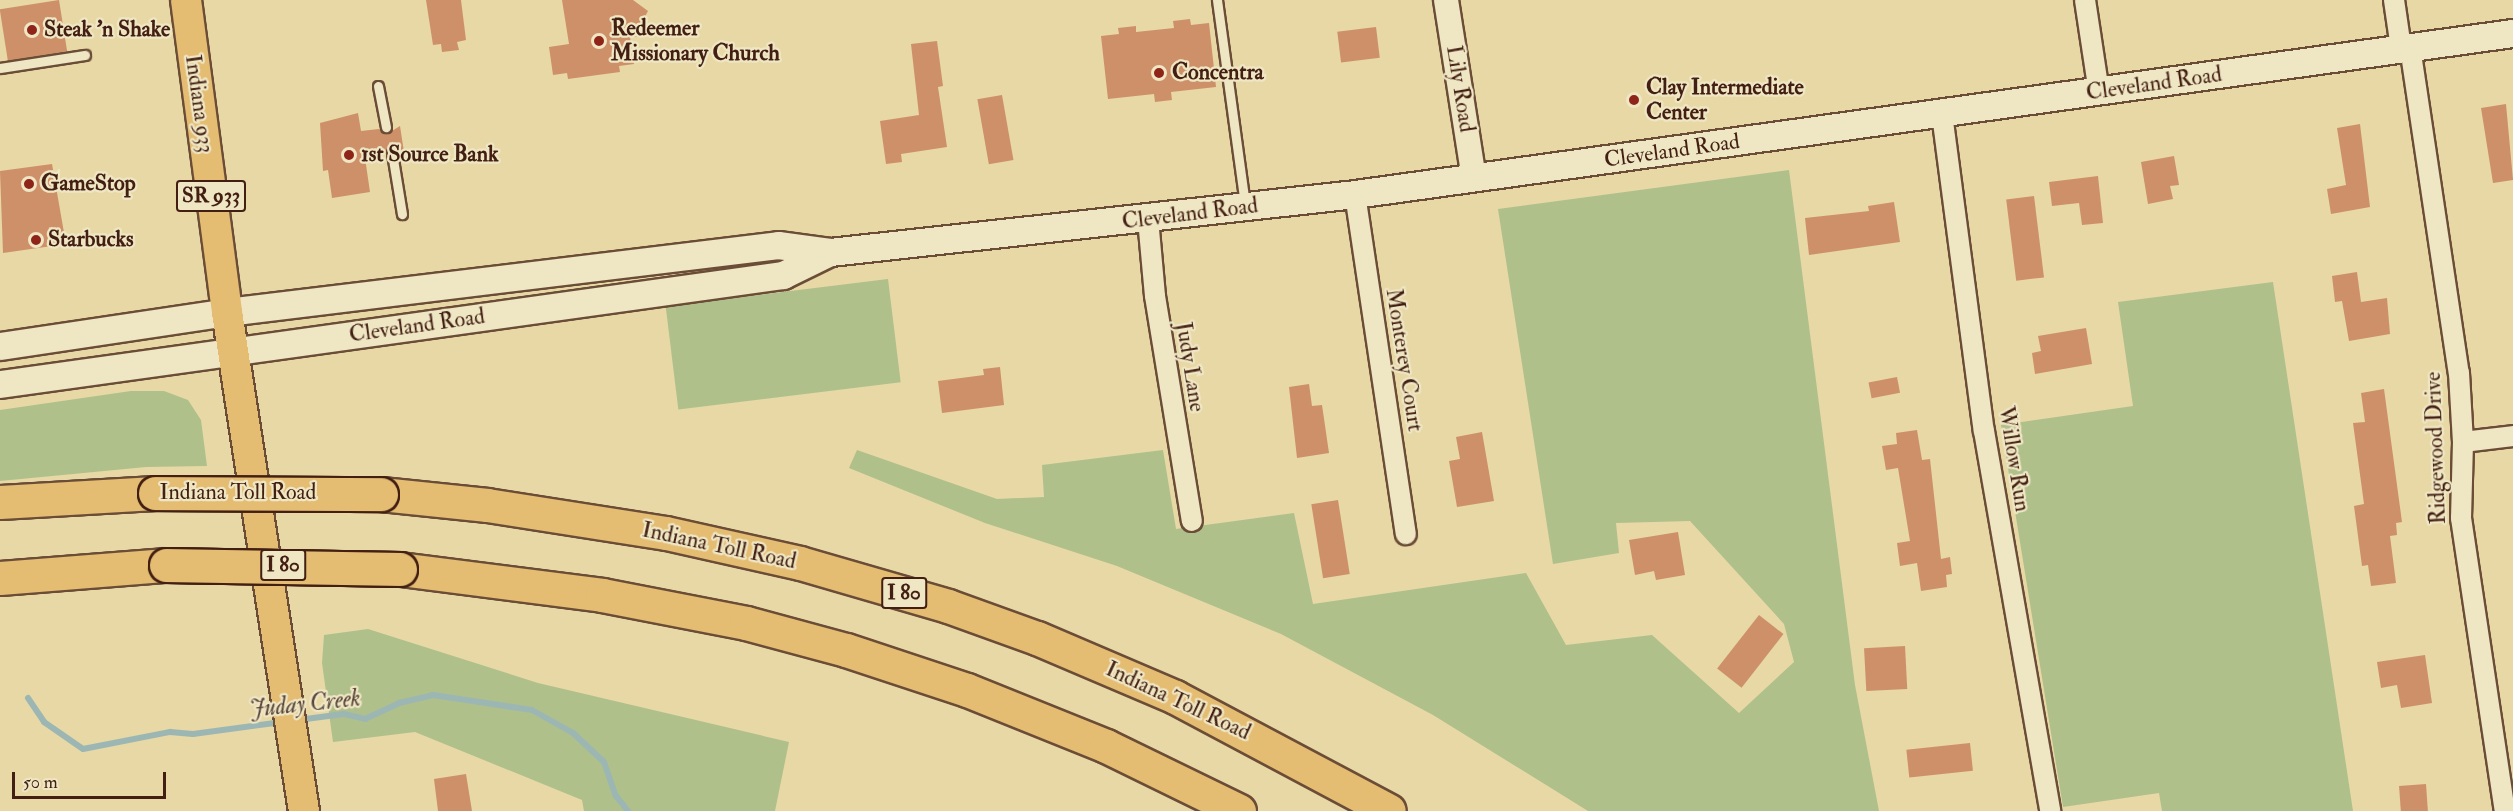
<!DOCTYPE html>
<html>
<head>
<meta charset="utf-8">
<style>
	body { margin:0 }
	#map { position:relative; width:2513px; height:811px; overflow:hidden; background:#e7d8a5; font-family:"IM FELL Double Pica",serif }
	div>[style] { position:absolute }
	.green>* { inset:0; background:#afc08b; transform-origin:0 0 }
	.stream>* { height:6px; margin:-3px; padding:0 3px; transform-origin:3px; border-radius:3px; background:#9cb7b3 }
	.building>* { inset:0; background:#ce9068; transform-origin:0 0 }
	.roads { filter:drop-shadow(2px 0 #6b4d37) drop-shadow(-2px 0 #6b4d37) drop-shadow(0 2px #6b4d37) drop-shadow(0 -2px #6b4d37) }
	.service>* { height:9px; margin:-4.5px; padding:0 4.5px; transform-origin:4.5px; border-radius:4.5px; background:#efe6c4 }
	.minor>* { height:20px; margin:-10px; padding:0 10px; transform-origin:10px; border-radius:10px; background:#efe6c4 }
	.tertiary>* { height:24px; margin:-12px; padding:0 12px; transform-origin:12px; border-radius:12px; background:#efe6c4 }
	.secondary>* { height:27px; margin:-13.5px; padding:0 13.5px; transform-origin:13.5px; border-radius:13.5px; background:#efe6c4 }
	.primary>* { height:30px; margin:-15px; padding:0 15px; transform-origin:15px; border-radius:15px; background:#e4bc72 }
	.motorway>* { height:33px; margin:-16.5px; padding:0 16.5px; transform-origin:16.5px; border-radius:16.5px; background:#e4bc72 }
	.bridges { filter:drop-shadow(2px 0 #421f12) drop-shadow(-2px 0 #421f12) drop-shadow(0 2px #421f12) drop-shadow(0 -2px #421f12) }
	.motorway-bridge>* { height:33px; margin:-16.5px; padding:0 16.5px; transform-origin:16.5px; border-radius:16.5px; background:#e4bc72 }
	.dots>* { width:16px; height:16px; translate:-50% -50%; box-sizing:border-box; border:3px solid #efe6c4; border-radius:50% }
	span { translate:-50% -50%; white-space:nowrap; text-align:center; line-height:1.15; -webkit-text-stroke:4.5px #efe6c4; paint-order:stroke }
	.shield-label span { padding:2px 4px; background:#efe6c4; border:2px solid; border-radius:4px; -webkit-text-stroke-width:0 }
	.shield-label { font-size:21px; color:#421f12; font-weight:700 }
	.poi-label { font-size:22px; color:#421f12; font-weight:700 }
	.left { translate:0 -50%; text-align:left }
	.street-label { font-size:22px; color:#421f12 }
	.water-label { font-size:24px; color:#58453a; font-style:italic }
	.scale { position:absolute; left:12px; top:772px; width:154px; height:27px; box-sizing:border-box; border:3px solid #421f12; border-top:0; padding-left:8px; font-size:18px; line-height:21px; white-space:nowrap; color:#421f12; -webkit-text-stroke:4px #efe6c4; paint-order:stroke }
</style>
</head>
<body>
<div id="map">
	<div class="green">
		<i style="clip-path:polygon(1789px 170px,1855px 685px,1879px 811px,1588px 811px,1433px 715px,1281px 634px,1117px 566px,985px 523px,849px 468px,857px 450px,997px 499px,1044px 497px,1042px 465px,1163px 450px,1176px 529px,1294px 513px,1313px 604px,1526px 573px,1566px 645px,1652px 635px,1739px 713px,1794px 662px,1784px 624px,1690px 521px,1616px 523px,1619px 553px,1553px 564px,1498px 209px)"></i>
		<i style="left:888px;top:279px;width:104px;height:224px;rotate:83deg"></i>
		<i style="clip-path:polygon(2273px 282px,2353px 811px,2162px 811px,2159px 793px,2063px 807px,2001px 425px,2133px 406px,2118px 302px)"></i>
		<i style="clip-path:polygon(131px 391px,164px 391px,188px 400px,201px 420px,207px 466px,146px 467px,0 481px,0 410px)"></i>
		<i style="clip-path:polygon(368px 629px,538px 683px,789px 742px,775px 811px,584px 811px,582px 800px,415px 732px,333px 742px,322px 663px,324px 635px)"></i>
	</div>
	<div class="stream">
		<i style="left:28px;top:698px;width:29px;rotate:56deg"></i>
		<i style="left:44px;top:722px;width:47px;rotate:34.7deg"></i>
		<i style="left:83px;top:749px;width:89px;rotate:-11.1deg"></i>
		<i style="left:170px;top:732px;width:23px;rotate:5deg"></i>
		<i style="left:193px;top:734px;width:90px;rotate:-7.7deg"></i>
		<i style="left:298px;top:720px;width:46px;rotate:-7.4deg"></i>
		<i style="left:344px;top:714px;width:22px;rotate:13deg"></i>
		<i style="left:365px;top:719px;width:38px;rotate:-25deg"></i>
		<i style="left:399px;top:703px;width:35px;rotate:-13deg"></i>
		<i style="left:433px;top:695px;width:100px;rotate:8.6deg"></i>
		<i style="left:532px;top:710px;width:47px;rotate:29.3deg"></i>
		<i style="left:573px;top:733px;width:42px;rotate:43.1deg"></i>
		<i style="left:604px;top:762px;width:36px;rotate:71deg"></i>
		<i style="left:616px;top:796px;width:19px;rotate:51deg"></i>
	</div>
	<div class="building">
		<i style="left:59px;top:0;width:52px;height:60px;rotate:81deg"></i>
		<i style="clip-path:polygon(426px 0,461px 0,466px 40px,457px 42px,459px 50px,442px 52px,441px 44px,433px 45px)"></i>
		<i style="clip-path:polygon(562px 0,633px 0,648px 11px,640px 26px,641px 36px,630px 37px,634px 64px,619px 66px,620px 72px,568px 79px,567px 73px,553px 75px,549px 47px,569px 44px)"></i>
		<i style="clip-path:polygon(1190px 19px,1191px 25px,1209px 23px,1216px 87px,1171px 92px,1172px 100px,1155px 102px,1154px 94px,1108px 99px,1101px 36px,1119px 34px,1118px 28px,1136px 26px,1136px 32px,1174px 28px,1173px 21px)"></i>
		<i style="left:1376px;top:27px;width:31px;height:39px;rotate:83deg"></i>
		<i style="clip-path:polygon(937px 41px,943px 86px,938px 87px,947px 147px,901px 154px,902px 162px,886px 164px,880px 121px,919px 115px,911px 44px)"></i>
		<i style="left:1002px;top:95px;width:66px;height:25px;rotate:80deg"></i>
		<i style="clip-path:polygon(2506px 104px,2513px 180px,2493px 183px,2481px 108px)"></i>
		<i style="clip-path:polygon(358px 113px,361px 131px,379px 129px,387px 134px,400px 126px,404px 152px,392px 146px,385px 154px,365px 158px,370px 192px,332px 198px,328px 170px,323px 171px,320px 123px)"></i>
		<i style="clip-path:polygon(2360px 124px,2370px 207px,2331px 214px,2327px 189px,2346px 185px,2337px 128px)"></i>
		<i style="clip-path:polygon(2174px 156px,2179px 185px,2170px 186px,2173px 199px,2148px 204px,2141px 162px)"></i>
		<i style="clip-path:polygon(52px 164px,66px 244px,3px 253px,0 171px)"></i>
		<i style="clip-path:polygon(2098px 176px,2103px 223px,2082px 225px,2079px 203px,2052px 206px,2049px 182px)"></i>
		<i style="left:2034px;top:196px;width:82px;height:28px;rotate:83deg"></i>
		<i style="clip-path:polygon(1894px 202px,1900px 242px,1809px 255px,1805px 218px,1869px 211px,1868px 206px)"></i>
		<i style="clip-path:polygon(2357px 272px,2361px 302px,2387px 298px,2390px 334px,2349px 341px,2342px 301px,2335px 302px,2332px 276px)"></i>
		<i style="clip-path:polygon(2086px 328px,2092px 364px,2035px 374px,2032px 353px,2041px 351px,2038px 336px)"></i>
		<i style="clip-path:polygon(1000px 367px,1004px 405px,942px 413px,938px 381px,984px 375px,983px 369px)"></i>
		<i style="left:1897px;top:377px;width:16px;height:29px;rotate:79deg"></i>
		<i style="clip-path:polygon(1309px 384px,1312px 406px,1322px 405px,1329px 453px,1297px 458px,1289px 387px)"></i>
		<i style="clip-path:polygon(2384px 389px,2402px 522px,2396px 523px,2397px 535px,2390px 536px,2396px 583px,2371px 586px,2368px 565px,2362px 566px,2354px 506px,2364px 504px,2353px 423px,2365px 422px,2361px 393px)"></i>
		<i style="clip-path:polygon(1917px 430px,1922px 460px,1930px 459px,1941px 559px,1950px 557px,1952px 574px,1946px 575px,1947px 587px,1921px 591px,1917px 563px,1900px 566px,1897px 543px,1910px 541px,1898px 468px,1886px 470px,1882px 446px,1897px 444px,1896px 433px)"></i>
		<i style="clip-path:polygon(1482px 432px,1494px 501px,1457px 507px,1449px 461px,1460px 459px,1456px 437px)"></i>
		<i style="left:1338px;top:500px;width:75px;height:27px;rotate:81deg"></i>
		<i style="clip-path:polygon(1678px 532px,1685px 575px,1656px 580px,1654px 571px,1635px 575px,1629px 540px)"></i>
		<i style="left:1759px;top:615px;width:31px;height:68px;rotate:38deg"></i>
		<i style="left:1905px;top:646px;width:43px;height:41px;rotate:87deg"></i>
		<i style="clip-path:polygon(2425px 655px,2432px 703px,2401px 708px,2397px 685px,2381px 688px,2377px 662px)"></i>
		<i style="left:1970px;top:743px;width:28px;height:64px;rotate:84deg"></i>
		<i style="clip-path:polygon(466px 774px,472px 811px,438px 811px,434px 779px)"></i>
		<i style="left:2426px;top:784px;width:27px;height:27px;rotate:86deg"></i>
	</div>
	<div class="roads">
		<div class="service">
			<i style="left:1217px;top:0;width:207px;rotate:82.2deg"></i>
			<i style="left:0;top:68px;width:86px;rotate:-8.7deg"></i>
			<i style="left:378px;top:86px;width:42px;rotate:79deg"></i>
			<i style="left:392px;top:153px;width:62px;rotate:80.7deg"></i>
		</div>
		<div class="minor">
			<i style="left:2085px;top:0;width:94px;rotate:81.4deg"></i>
			<i style="left:2394px;top:0;width:49px;rotate:81.7deg"></i>
			<i style="left:2410px;top:47px;width:330px;rotate:81.5deg"></i>
			<i style="left:2459px;top:373px;width:69px;rotate:86.7deg"></i>
			<i style="left:2463px;top:442px;width:76px;rotate:91.5deg"></i>
			<i style="left:2461px;top:518px;width:296px;rotate:81.5deg"></i>
			<i style="left:1942px;top:114px;width:320px;rotate:82.5deg"></i>
			<i style="left:1984px;top:431px;width:386px;rotate:80.1deg"></i>
			<i style="left:1355px;top:194px;width:344px;rotate:81.5deg"></i>
			<i style="left:1148px;top:219px;width:77px;rotate:84.8deg"></i>
			<i style="left:1155px;top:296px;width:228px;rotate:80.7deg"></i>
			<i style="left:2463px;top:442px;width:50px;rotate:-6.8deg"></i>
		</div>
		<div class="tertiary">
			<i style="left:1446px;top:0;width:180px;rotate:81.1deg"></i>
		</div>
		<div class="secondary">
			<i style="left:0;top:346px;width:230px;rotate:-8.5deg"></i>
			<i style="left:227px;top:312px;width:555px;rotate:-6.93deg"></i>
			<i style="left:778px;top:245px;width:52px;rotate:7.7deg"></i>
			<i style="left:830px;top:252px;width:528px;rotate:-6.3deg"></i>
			<i style="left:1355px;top:194px;width:1169px;rotate:-7.92deg"></i>
			<i style="left:0;top:384px;width:791px;rotate:-7.93deg"></i>
			<i style="left:783px;top:275px;width:52px;rotate:-26.1deg"></i>
		</div>
		<div class="primary">
			<i style="left:186px;top:0;width:315px;rotate:82.5deg"></i>
			<i style="left:227px;top:312px;width:505px;rotate:81.23deg"></i>
		</div>
		<div class="motorway">
			<i style="left:381px;top:494px;width:107px;rotate:5.9deg"></i>
			<i style="left:487px;top:505px;width:181px;rotate:8.9deg"></i>
			<i style="left:666px;top:533px;width:137px;rotate:12.6deg"></i>
			<i style="left:800px;top:563px;width:154px;rotate:16.2deg"></i>
			<i style="left:948px;top:606px;width:95px;rotate:19.8deg"></i>
			<i style="left:1037px;top:638px;width:150px;rotate:23.1deg"></i>
			<i style="left:1175px;top:697px;width:242px;rotate:28deg"></i>
			<i style="left:0;top:502px;width:155px;rotate:-3.3deg"></i>
			<i style="left:400px;top:569px;width:204px;rotate:7.3deg"></i>
			<i style="left:602px;top:595px;width:147px;rotate:11deg"></i>
			<i style="left:746px;top:623px;width:104px;rotate:15.1deg"></i>
			<i style="left:846px;top:650px;width:127px;rotate:18.3deg"></i>
			<i style="left:967px;top:690px;width:150px;rotate:21.9deg"></i>
			<i style="left:1106px;top:746px;width:148px;rotate:26deg"></i>
			<i style="left:0;top:578px;width:167px;rotate:-4.5deg"></i>
		</div>
	</div>
	<div class="bridges">
		<div class="motorway-bridge">
			<i style="left:155px;top:493px;width:226px;rotate:0.3deg"></i>
			<i style="left:166px;top:565px;width:234px;rotate:1deg"></i>
		</div>
	</div>
	<div class="dots">
		<i style="left:32px;top:30px;background:#8f2418"></i>
		<i style="left:599px;top:41px;background:#8f2418"></i>
		<i style="left:1159px;top:73px;background:#8f2418"></i>
		<i style="left:1634px;top:100px;background:#8f2418"></i>
		<i style="left:349px;top:155px;background:#8f2418"></i>
		<i style="left:29px;top:184px;background:#8f2418"></i>
		<i style="left:36px;top:240px;background:#8f2418"></i>
	</div>
	<div class="shield-label">
		<span style="left:211px;top:196px">SR 933</span>
		<span style="left:283px;top:565px">I 80</span>
		<span style="left:904px;top:593px">I 80</span>
	</div>
	<div class="poi-label">
		<span class="left" style="left:611px;top:41px">Redeemer<br>Missionary Church</span>
		<span class="left" style="left:44px;top:30px">Steak 'n Shake</span>
		<span class="left" style="left:1172px;top:73px">Concentra</span>
		<span class="left" style="left:1646px;top:100px">Clay Intermediate<br>Center</span>
		<span class="left" style="left:361px;top:155px">1st Source Bank</span>
		<span class="left" style="left:41px;top:184px">GameStop</span>
		<span class="left" style="left:48px;top:240px">Starbucks</span>
	</div>
	<div class="street-label">
		<span style="left:2154px;top:84px;rotate:-8deg">Cleveland Road</span>
		<span style="left:1460px;top:89px;rotate:81deg">Lily Road</span>
		<span style="left:199px;top:104px;rotate:82deg">Indiana 933</span>
		<span style="left:1672px;top:151px;rotate:-8deg">Cleveland Road</span>
		<span style="left:1190px;top:214px;rotate:-7deg">Cleveland Road</span>
		<span style="left:417px;top:326px;rotate:-8deg">Cleveland Road</span>
		<span style="left:1404px;top:360px;rotate:81deg">Monterey Court</span>
		<span style="left:1190px;top:367px;rotate:81deg">Judy Lane</span>
		<span style="left:2436px;top:448px;rotate:-92deg">Ridgewood Drive</span>
		<span style="left:2014px;top:459px;rotate:81deg">Willow Run</span>
		<span style="left:238px;top:493px">Indiana Toll Road</span>
		<span style="left:719px;top:546px;rotate:12deg">Indiana Toll Road</span>
		<span style="left:1178px;top:701px;rotate:25deg">Indiana Toll Road</span>
	</div>
	<div class="water-label">
		<span style="left:305px;top:704px;rotate:-6deg">Juday Creek</span>
	</div>
	<div class="scale">50 m</div>
</div>
</body>
</html>
